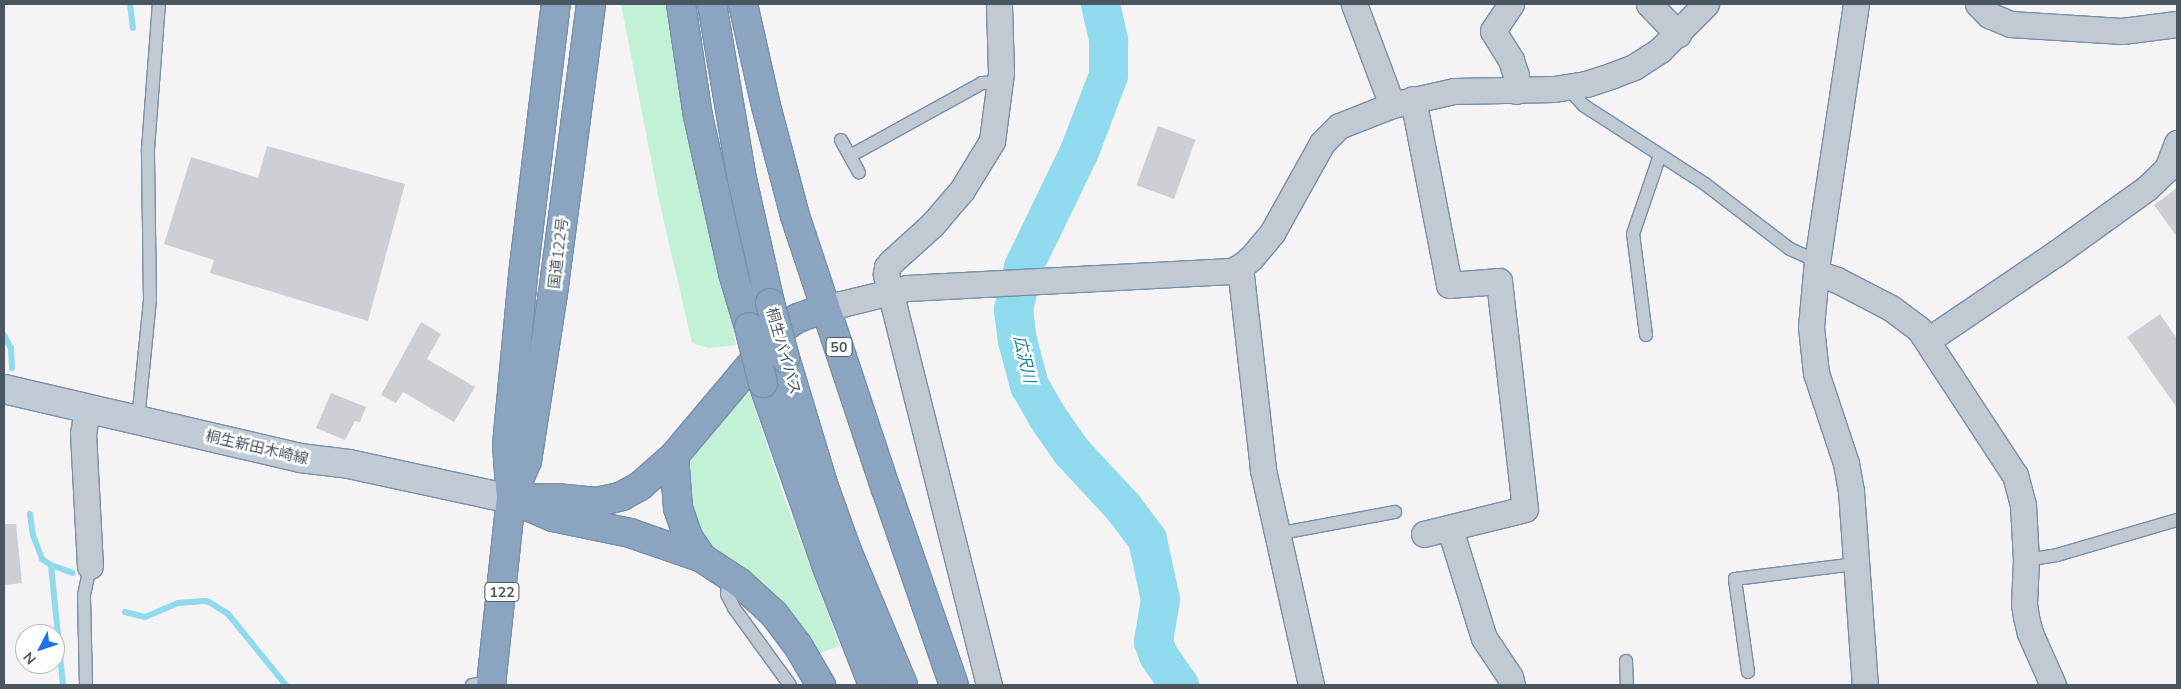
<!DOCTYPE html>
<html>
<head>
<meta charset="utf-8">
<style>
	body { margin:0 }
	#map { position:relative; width:2181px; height:689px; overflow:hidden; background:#f5f3f3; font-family:Mulish,"Noto Sans JP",sans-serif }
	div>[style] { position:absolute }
	.green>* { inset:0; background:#c3f1d5 }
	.stream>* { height:6px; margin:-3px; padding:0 3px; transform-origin:3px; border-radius:3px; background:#90daee }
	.river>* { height:39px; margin:-19.5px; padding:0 19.5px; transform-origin:19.5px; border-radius:19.5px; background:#90daee }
	.building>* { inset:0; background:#cdcfd5; transform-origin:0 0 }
	.roads { filter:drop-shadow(1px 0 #7690ad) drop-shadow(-1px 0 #7690ad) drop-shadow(0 1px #7690ad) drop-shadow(0 -1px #7690ad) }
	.lane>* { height:12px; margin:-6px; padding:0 6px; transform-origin:6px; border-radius:6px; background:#c1cad2 }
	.street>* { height:25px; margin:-12.5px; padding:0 12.5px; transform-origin:12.5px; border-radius:12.5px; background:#c1cad2 }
	.secondary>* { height:28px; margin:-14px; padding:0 14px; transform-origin:14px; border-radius:14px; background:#c1cbd6 }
	.highway>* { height:28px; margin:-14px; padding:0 14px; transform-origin:14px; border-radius:14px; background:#8ba5c1 }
	.bridges { filter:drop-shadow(1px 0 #7690ad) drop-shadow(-1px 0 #7690ad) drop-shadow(0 1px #7690ad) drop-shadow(0 -1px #7690ad) }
	.highway-bridge>* { height:28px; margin:-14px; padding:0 14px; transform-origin:14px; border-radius:14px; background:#8ba5c1 }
	span { translate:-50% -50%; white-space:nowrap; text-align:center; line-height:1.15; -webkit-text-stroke:5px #fff; paint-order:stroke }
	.shield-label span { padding:1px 4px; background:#fff; border:1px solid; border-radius:4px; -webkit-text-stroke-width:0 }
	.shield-label { font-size:14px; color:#4a5661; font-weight:700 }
	.street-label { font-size:15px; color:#4a5661 }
	.water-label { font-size:16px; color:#0c7c9b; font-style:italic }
	.frame { position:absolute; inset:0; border:5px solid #4a5661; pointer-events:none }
	.north { position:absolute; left:15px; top:624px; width:50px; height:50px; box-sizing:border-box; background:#fff; border:1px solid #b7bbc0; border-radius:50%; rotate:229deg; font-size:14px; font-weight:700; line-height:20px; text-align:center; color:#4a5661 }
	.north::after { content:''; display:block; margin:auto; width:18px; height:22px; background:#1a73e8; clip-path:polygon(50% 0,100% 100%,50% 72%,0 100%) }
</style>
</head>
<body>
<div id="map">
	<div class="green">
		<i style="clip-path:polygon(621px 4px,670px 4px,717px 259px,736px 345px,709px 348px,692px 343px,659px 200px)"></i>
		<i style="clip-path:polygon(749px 391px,785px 500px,840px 646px,814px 655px,700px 538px,686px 491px,690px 466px,694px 453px)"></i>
	</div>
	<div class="stream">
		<i style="left:130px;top:4px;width:24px;rotate:83deg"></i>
		<i style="left:4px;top:335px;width:15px;rotate:62deg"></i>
		<i style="left:11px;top:348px;width:20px;rotate:87deg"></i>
		<i style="left:30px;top:514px;width:21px;rotate:82deg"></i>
		<i style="left:33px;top:535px;width:26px;rotate:69deg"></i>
		<i style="left:42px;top:559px;width:11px;rotate:34deg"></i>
		<i style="left:51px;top:565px;width:23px;rotate:20deg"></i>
		<i style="left:51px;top:565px;width:121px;rotate:84.3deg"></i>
		<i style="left:125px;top:612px;width:21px;rotate:14deg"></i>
		<i style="left:145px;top:617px;width:36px;rotate:-23deg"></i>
		<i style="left:178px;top:603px;width:27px;rotate:-4deg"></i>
		<i style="left:205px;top:601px;width:4px;rotate:14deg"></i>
		<i style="left:209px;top:602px;width:22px;rotate:32deg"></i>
		<i style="left:228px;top:614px;width:92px;rotate:50.8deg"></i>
	</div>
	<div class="river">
		<i style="left:1100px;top:4px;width:37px;rotate:77deg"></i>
		<i style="left:1108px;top:40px;width:35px;rotate:90deg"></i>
		<i style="left:1108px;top:75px;width:81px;rotate:110.9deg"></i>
		<i style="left:1079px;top:151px;width:129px;rotate:115.8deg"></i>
		<i style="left:1023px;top:267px;width:43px;rotate:103.4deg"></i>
		<i style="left:1013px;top:309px;width:31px;rotate:83deg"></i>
		<i style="left:1017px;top:340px;width:47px;rotate:75.1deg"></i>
		<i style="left:1029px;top:385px;width:34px;rotate:60deg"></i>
		<i style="left:1046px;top:415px;width:44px;rotate:55.2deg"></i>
		<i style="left:1071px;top:451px;width:76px;rotate:47.1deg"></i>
		<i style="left:1123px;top:507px;width:40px;rotate:53deg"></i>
		<i style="left:1147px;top:539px;width:61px;rotate:77.8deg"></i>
		<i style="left:1160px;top:599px;width:43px;rotate:99.5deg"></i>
		<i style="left:1153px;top:641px;width:15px;rotate:70deg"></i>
		<i style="left:1158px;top:655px;width:37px;rotate:55deg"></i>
	</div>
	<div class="building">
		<i style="left:1158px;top:126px;width:40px;height:63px;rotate:20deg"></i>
		<i style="clip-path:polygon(267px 146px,405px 184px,368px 321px,210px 273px,214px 260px,164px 244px,191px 157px,258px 178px)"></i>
		<i style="clip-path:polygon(2177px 188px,2177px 237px,2154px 205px)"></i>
		<i style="clip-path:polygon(2160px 314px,2177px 339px,2177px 408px,2127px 337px)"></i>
		<i style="clip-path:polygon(421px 322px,441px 334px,427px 359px,475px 387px,454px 422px,403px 392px,396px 403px,381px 395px)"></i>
		<i style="clip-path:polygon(331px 393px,366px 407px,360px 422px,355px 421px,345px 440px,316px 428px)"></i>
		<i style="clip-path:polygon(4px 524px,16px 524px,22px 583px,4px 585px)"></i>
	</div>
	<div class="roads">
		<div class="lane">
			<i style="left:1567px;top:87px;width:24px;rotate:48deg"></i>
			<i style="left:1583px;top:105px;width:145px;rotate:32.9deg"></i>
			<i style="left:1705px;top:184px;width:107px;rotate:37.4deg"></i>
			<i style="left:1790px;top:249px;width:30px;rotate:24deg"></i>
			<i style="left:841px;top:140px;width:37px;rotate:61deg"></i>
			<i style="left:850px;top:156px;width:151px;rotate:-28.9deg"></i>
			<i style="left:982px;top:83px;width:18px;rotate:-3deg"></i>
			<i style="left:1646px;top:335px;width:102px;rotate:-97.3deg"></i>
			<i style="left:1633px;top:234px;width:83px;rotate:-71.1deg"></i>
			<i style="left:138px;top:420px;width:121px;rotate:-84.3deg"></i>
			<i style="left:150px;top:300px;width:151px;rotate:-90.8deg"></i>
			<i style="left:148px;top:149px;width:145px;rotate:-85.7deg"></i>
			<i style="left:1276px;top:534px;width:121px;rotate:-10.5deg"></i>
			<i style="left:2026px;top:560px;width:31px;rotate:-9deg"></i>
			<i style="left:2057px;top:555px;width:125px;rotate:-16.3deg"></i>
			<i style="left:729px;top:575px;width:19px;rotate:96deg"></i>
			<i style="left:727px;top:594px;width:16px;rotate:63deg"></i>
			<i style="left:734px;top:608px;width:95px;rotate:54deg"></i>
			<i style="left:1626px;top:661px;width:24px;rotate:88deg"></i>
			<i style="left:1748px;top:672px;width:94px;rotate:-98deg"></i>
			<i style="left:1735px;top:579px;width:122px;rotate:-7.1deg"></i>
			<i style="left:86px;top:685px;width:90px;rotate:-91.3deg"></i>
			<i style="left:84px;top:595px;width:30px;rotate:-78deg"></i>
			<i style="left:472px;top:685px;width:20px;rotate:-9deg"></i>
		</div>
		<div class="street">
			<i style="left:1354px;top:4px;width:108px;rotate:69.4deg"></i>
			<i style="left:1511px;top:4px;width:32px;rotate:124deg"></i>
			<i style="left:1493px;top:31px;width:34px;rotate:58deg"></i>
			<i style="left:1511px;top:60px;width:16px;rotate:72deg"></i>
			<i style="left:1516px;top:75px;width:16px;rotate:90deg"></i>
			<i style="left:1649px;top:4px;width:42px;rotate:46deg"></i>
			<i style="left:1856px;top:4px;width:260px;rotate:98.6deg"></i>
			<i style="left:1817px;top:261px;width:66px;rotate:95.2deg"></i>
			<i style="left:1811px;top:327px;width:46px;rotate:83.8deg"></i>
			<i style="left:1816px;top:373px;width:95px;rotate:71.6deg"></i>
			<i style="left:1846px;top:463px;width:28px;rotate:80deg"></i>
			<i style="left:1851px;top:491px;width:195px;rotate:85.9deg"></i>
			<i style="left:1978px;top:4px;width:16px;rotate:45deg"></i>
			<i style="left:1989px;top:15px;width:23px;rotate:23deg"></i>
			<i style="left:2010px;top:24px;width:112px;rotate:3.6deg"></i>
			<i style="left:2122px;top:31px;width:55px;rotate:-7.3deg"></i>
			<i style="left:1413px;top:99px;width:189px;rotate:79deg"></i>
			<i style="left:1449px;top:285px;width:50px;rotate:-4.6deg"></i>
			<i style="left:1499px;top:281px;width:229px;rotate:83.5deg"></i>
			<i style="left:1525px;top:509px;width:104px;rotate:166.1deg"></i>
			<i style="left:1240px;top:267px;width:204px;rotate:83.5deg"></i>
			<i style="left:1263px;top:470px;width:220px;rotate:77.4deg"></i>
			<i style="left:1816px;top:273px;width:22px;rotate:18deg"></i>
			<i style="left:1837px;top:280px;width:61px;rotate:27.4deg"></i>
			<i style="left:1891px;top:308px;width:35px;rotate:37deg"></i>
			<i style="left:1919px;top:329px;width:175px;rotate:56.7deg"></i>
			<i style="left:2015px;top:475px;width:31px;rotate:75deg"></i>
			<i style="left:2023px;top:505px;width:55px;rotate:86.9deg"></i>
			<i style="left:2026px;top:560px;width:44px;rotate:92.6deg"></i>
			<i style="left:2024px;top:604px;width:13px;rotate:81deg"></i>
			<i style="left:2026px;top:617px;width:16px;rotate:76deg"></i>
			<i style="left:2030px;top:633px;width:57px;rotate:66.1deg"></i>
			<i style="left:825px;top:308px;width:84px;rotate:-13.7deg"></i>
			<i style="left:907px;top:288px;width:324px;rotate:-3deg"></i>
			<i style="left:1231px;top:271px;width:10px;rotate:-24deg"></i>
			<i style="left:1240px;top:267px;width:14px;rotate:-39deg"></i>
			<i style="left:1251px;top:258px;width:33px;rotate:-50deg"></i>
			<i style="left:1272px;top:233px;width:103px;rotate:-60.9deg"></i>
			<i style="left:1322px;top:143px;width:24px;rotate:-45deg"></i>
			<i style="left:1339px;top:126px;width:57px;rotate:-21.6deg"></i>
			<i style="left:1392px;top:105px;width:64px;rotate:-12.7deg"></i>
			<i style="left:1454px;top:91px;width:100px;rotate:-1.1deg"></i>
			<i style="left:1554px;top:89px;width:32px;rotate:-9deg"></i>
			<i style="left:1586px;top:84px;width:28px;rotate:-18deg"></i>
			<i style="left:1613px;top:75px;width:22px;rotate:-21deg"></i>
			<i style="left:1634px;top:67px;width:31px;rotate:-33deg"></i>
			<i style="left:1660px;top:50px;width:65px;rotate:-45deg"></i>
			<i style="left:1928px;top:340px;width:153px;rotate:-34.1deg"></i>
			<i style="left:2055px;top:254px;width:113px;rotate:-35.7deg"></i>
			<i style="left:2147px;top:188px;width:28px;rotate:-44deg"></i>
			<i style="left:2167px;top:169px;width:28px;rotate:-69deg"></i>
			<i style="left:87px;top:409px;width:24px;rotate:99deg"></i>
			<i style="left:83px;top:433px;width:133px;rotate:87deg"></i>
			<i style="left:1450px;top:529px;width:114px;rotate:72.7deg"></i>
			<i style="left:1484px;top:638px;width:47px;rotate:56.3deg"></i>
			<i style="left:1510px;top:677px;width:8px;rotate:76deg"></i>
			<i style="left:989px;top:685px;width:424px;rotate:-104.1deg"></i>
			<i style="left:886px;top:274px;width:7px;rotate:-82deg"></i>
			<i style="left:887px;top:267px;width:6px;rotate:-51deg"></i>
			<i style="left:891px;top:262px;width:55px;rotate:-42.1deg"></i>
			<i style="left:932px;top:225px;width:46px;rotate:-49.4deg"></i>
			<i style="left:962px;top:190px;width:57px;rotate:-58.5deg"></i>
			<i style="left:992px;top:141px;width:69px;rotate:-82.5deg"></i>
			<i style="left:1001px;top:73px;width:69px;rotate:-91.7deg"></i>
		</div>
		<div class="secondary">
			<i style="left:4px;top:389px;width:304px;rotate:13.1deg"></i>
			<i style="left:300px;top:458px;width:49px;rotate:7deg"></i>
			<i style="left:349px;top:464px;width:166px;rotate:12.2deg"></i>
		</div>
		<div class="highway">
			<i style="left:681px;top:4px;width:113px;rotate:81.4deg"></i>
			<i style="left:698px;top:116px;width:161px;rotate:77.4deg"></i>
			<i style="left:733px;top:273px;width:56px;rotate:73.5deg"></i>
			<i style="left:712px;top:4px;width:178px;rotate:80.3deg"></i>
			<i style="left:742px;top:179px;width:127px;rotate:77.3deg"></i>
			<i style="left:743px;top:4px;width:105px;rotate:77.3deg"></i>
			<i style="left:766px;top:106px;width:114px;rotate:75.2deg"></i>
			<i style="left:795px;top:216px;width:288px;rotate:71.6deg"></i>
			<i style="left:886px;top:489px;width:207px;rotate:70.9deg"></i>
			<i style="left:785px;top:358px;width:135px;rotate:73.2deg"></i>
			<i style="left:824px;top:487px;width:68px;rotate:70.2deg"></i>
			<i style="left:847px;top:551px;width:145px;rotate:67.3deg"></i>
			<i style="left:763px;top:383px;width:195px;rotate:70.8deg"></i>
			<i style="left:827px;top:567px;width:127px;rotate:68.7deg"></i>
			<i style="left:674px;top:456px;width:52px;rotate:85.6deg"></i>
			<i style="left:678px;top:508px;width:31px;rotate:71deg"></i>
			<i style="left:688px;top:537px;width:25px;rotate:56deg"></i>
			<i style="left:512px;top:496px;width:38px;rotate:-67deg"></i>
			<i style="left:527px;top:461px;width:170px;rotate:-81.2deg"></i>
			<i style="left:553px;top:293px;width:291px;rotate:-82.5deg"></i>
			<i style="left:511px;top:499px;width:45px;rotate:-1.3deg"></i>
			<i style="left:556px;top:498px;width:41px;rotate:5.6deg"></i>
			<i style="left:597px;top:502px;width:26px;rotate:-13deg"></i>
			<i style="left:622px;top:496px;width:21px;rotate:-29deg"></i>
			<i style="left:640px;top:486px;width:45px;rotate:-41.4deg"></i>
			<i style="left:674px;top:456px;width:165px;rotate:-49.9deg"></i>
			<i style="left:780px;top:330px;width:22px;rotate:-34deg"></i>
			<i style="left:798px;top:318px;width:29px;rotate:-20deg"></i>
			<i style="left:520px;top:503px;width:36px;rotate:23deg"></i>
			<i style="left:553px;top:517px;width:79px;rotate:11.7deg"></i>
			<i style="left:630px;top:533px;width:76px;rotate:19.1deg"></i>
			<i style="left:702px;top:558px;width:45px;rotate:33.3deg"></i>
			<i style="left:740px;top:583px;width:46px;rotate:42.4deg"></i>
			<i style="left:774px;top:614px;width:38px;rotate:53deg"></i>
			<i style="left:797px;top:644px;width:48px;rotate:59.7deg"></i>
			<i style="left:491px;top:685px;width:187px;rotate:-83.9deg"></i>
			<i style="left:511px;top:499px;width:54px;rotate:-94.2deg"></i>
			<i style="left:507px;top:445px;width:171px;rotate:-84.6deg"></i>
			<i style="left:523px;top:275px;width:273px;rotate:-83.1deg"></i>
		</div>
	</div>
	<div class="bridges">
		<div class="highway-bridge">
			<i style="left:770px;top:303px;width:57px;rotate:74.7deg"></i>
			<i style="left:749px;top:327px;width:58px;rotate:76deg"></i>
		</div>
	</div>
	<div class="shield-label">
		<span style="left:839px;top:347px">50</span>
		<span style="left:502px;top:592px">122</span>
	</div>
	<div class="street-label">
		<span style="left:558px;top:253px;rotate:-83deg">国道122号</span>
		<span style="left:784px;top:351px;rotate:74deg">桐生バイパス</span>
		<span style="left:257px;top:447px;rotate:13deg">桐生新田木崎線</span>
	</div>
	<div class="water-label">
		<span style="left:1025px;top:359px;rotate:77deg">広沢川</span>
	</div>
	<div class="frame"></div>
	<div class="north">N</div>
</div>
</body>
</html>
